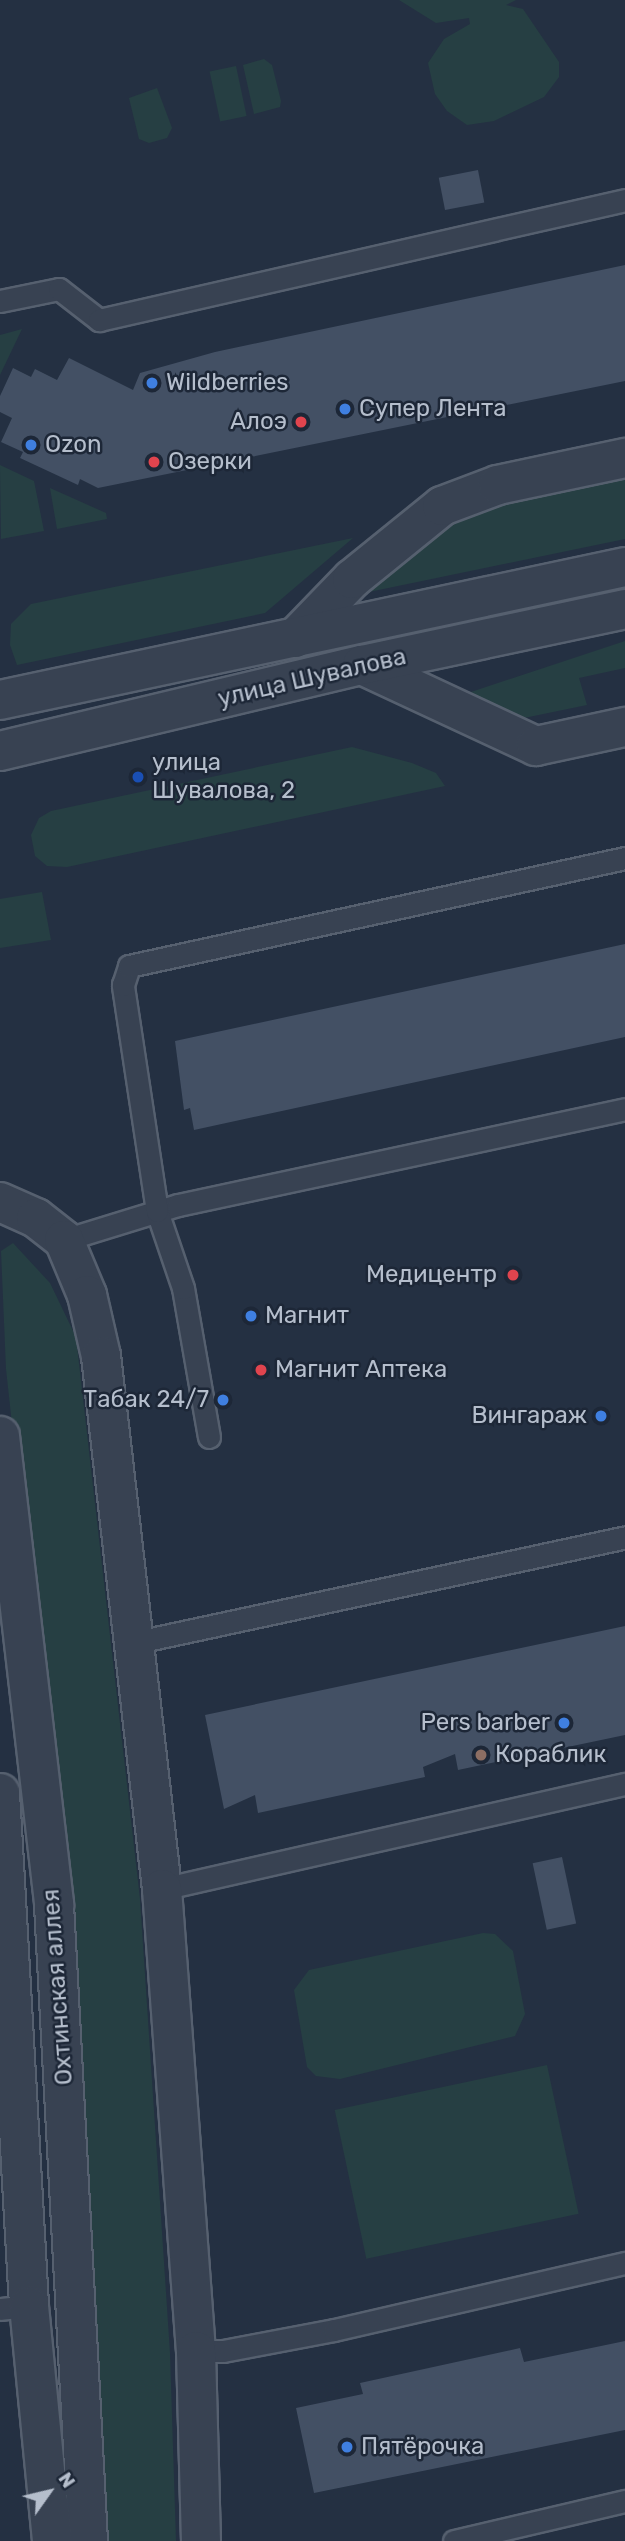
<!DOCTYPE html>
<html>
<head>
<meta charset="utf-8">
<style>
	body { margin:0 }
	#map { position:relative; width:625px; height:2541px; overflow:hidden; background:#243042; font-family:Rubik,sans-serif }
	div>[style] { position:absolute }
	.green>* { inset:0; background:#263f43; transform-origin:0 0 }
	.building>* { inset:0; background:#435064; transform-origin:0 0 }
	.roads { filter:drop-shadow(2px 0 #56606f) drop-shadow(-2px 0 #56606f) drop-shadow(0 2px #56606f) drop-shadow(0 -2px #56606f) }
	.service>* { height:21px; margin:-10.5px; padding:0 10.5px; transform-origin:10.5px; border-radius:10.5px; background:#384252 }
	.minor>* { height:38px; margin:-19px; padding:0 19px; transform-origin:19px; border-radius:19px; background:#384252 }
	.tertiary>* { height:38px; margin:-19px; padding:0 19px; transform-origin:19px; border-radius:19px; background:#384252 }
	.dots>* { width:19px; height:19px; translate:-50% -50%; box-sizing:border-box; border:4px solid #1d2737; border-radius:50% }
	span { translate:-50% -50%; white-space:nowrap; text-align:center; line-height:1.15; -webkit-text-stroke:5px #1d2737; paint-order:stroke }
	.poi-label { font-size:24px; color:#b5becc }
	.left { translate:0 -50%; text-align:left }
	.right { translate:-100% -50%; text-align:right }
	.street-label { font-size:24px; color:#b5becc }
	.north { position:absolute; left:14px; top:2457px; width:70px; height:70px; -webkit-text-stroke:5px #1d2737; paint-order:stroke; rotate:56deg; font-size:19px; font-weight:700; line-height:28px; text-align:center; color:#b5becc }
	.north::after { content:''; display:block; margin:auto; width:24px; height:32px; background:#b5becc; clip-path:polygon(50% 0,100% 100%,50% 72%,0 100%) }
</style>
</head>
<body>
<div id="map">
	<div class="green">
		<i style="clip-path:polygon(399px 0,516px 0,506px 5px,523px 9px,559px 62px,559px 77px,544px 97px,494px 121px,467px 125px,447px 111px,435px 94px,428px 63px,444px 39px,470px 24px,469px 18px,436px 23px)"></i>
		<i style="clip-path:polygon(264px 59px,272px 65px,281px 101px,280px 107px,254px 114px,243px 65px)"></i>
		<i style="left:236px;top:66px;width:51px;height:27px;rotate:78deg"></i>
		<i style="clip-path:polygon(157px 88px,172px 128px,167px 138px,149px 143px,139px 139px,129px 98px)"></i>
		<i style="clip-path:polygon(22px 329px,0 375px,0 335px)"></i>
		<i style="clip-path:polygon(0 465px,34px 481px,44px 531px,1px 539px)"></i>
		<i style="clip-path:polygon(625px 479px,625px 539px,369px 592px,417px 547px,478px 510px)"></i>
		<i style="clip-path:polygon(50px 488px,106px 513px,107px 519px,57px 529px)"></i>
		<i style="clip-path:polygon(353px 538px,265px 613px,17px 665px,10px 645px,11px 624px,31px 604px)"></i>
		<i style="clip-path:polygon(625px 641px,625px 668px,579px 678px,587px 705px,524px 718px,463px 701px,462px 695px)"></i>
		<i style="clip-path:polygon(352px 747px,412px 763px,436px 773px,445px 786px,67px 867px,47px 866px,35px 856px,31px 835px,39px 818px,51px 811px)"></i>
		<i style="clip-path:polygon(42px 892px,51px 940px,0 948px,0 899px)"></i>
		<i style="clip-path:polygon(13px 1243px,50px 1283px,76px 1337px,140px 1899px,170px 2353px,176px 2541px,103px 2541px,64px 1900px,6px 1369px,1px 1251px)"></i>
		<i style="clip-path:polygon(483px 1933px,495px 1934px,513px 1951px,525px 2014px,515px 2036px,340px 2079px,316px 2076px,307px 2067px,294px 1990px,309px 1970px)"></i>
		<i style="left:547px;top:2065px;width:152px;height:217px;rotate:78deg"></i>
	</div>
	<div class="building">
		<i style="left:478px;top:170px;width:33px;height:40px;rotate:79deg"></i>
		<i style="clip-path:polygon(625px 265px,625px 381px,98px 488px,80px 479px,78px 485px,20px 458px,23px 452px,1px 442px,12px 418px,0 412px,0 396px,13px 368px,31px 377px,35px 369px,57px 380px,69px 358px,133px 390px,140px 373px,215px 352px)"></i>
		<i style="clip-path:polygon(625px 944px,625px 1037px,194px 1130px,190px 1108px,184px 1110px,175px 1041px)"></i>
		<i style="clip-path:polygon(625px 1626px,625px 1735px,458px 1770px,455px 1754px,423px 1767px,425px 1777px,258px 1813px,255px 1795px,224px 1809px,205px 1715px)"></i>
		<i style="left:562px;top:1857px;width:68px;height:30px;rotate:78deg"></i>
		<i style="clip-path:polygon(625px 2341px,625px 2430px,314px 2493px,296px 2408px,363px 2394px,360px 2383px,520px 2348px,524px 2362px)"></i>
	</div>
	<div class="roads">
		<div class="service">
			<i style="left:0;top:301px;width:60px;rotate:-11.5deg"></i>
			<i style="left:59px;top:289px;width:51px;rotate:37.8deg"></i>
			<i style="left:99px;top:320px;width:540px;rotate:-12.85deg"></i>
			<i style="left:64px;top:1240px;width:119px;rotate:-17.1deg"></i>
			<i style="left:178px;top:1205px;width:457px;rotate:-12.1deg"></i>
			<i style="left:209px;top:1437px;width:151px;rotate:-99.9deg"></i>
			<i style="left:183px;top:1288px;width:81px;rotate:-108.7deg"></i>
			<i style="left:157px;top:1211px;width:229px;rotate:-98.6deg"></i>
			<i style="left:123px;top:985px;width:20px;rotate:-72deg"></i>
			<i style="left:129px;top:966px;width:508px;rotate:-12.28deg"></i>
			<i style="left:137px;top:1642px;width:499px;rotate:-12.1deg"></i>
			<i style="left:162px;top:1889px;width:475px;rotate:-12.8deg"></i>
			<i style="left:0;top:2309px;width:29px;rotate:-6deg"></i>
			<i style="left:196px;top:2351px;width:27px"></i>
			<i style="left:223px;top:2351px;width:113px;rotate:-10.7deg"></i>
			<i style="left:334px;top:2330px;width:299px;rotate:-13deg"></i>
			<i style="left:454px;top:2541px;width:176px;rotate:-13.2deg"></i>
		</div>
		<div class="minor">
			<i style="left:295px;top:638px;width:82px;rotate:-46deg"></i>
			<i style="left:352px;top:579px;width:116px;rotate:-39deg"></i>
			<i style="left:442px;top:506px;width:60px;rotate:-20.6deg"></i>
			<i style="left:498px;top:485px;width:130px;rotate:-12deg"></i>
			<i style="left:362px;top:665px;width:192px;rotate:25deg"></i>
			<i style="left:536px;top:746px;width:91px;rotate:-12.1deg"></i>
			<i style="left:0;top:1202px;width:39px;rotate:24deg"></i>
			<i style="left:36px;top:1218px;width:36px;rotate:38deg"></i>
			<i style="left:64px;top:1240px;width:60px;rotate:67.3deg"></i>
			<i style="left:87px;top:1295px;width:63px;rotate:77.1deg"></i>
			<i style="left:101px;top:1356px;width:536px;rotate:83.47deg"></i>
			<i style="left:162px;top:1889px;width:463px;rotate:85.8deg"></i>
			<i style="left:196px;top:2351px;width:190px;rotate:88.5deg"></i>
		</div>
		<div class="tertiary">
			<i style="left:0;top:700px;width:639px;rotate:-12.01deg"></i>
			<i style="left:0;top:751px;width:372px;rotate:-13.4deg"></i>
			<i style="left:362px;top:665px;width:269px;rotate:-12deg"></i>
			<i style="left:0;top:1436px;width:472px;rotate:83.4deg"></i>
			<i style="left:54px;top:1905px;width:637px;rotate:86.94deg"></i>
			<i style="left:0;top:1793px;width:514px;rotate:86.76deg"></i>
			<i style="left:29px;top:2306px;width:236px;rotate:84.4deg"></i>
		</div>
	</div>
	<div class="dots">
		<i style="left:152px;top:383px;background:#3f7fe0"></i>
		<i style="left:345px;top:409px;background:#3f7fe0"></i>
		<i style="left:301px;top:422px;background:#e0444e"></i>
		<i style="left:31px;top:445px;background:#3f7fe0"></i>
		<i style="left:154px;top:462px;background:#e0444e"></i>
		<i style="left:138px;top:777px;background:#1a4fb4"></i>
		<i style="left:513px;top:1275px;background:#e0444e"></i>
		<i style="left:251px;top:1316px;background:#3f7fe0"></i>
		<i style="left:261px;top:1370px;background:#e0444e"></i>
		<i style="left:223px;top:1400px;background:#3f7fe0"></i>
		<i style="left:601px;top:1416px;background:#3f7fe0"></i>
		<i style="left:564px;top:1723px;background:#3f7fe0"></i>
		<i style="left:481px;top:1755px;background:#8d6e63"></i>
		<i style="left:347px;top:2447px;background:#3f7fe0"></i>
	</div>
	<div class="poi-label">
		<span class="left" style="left:166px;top:383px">Wildberries</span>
		<span class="left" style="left:359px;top:409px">Супер Лента</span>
		<span class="right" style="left:287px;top:422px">Алоэ</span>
		<span class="left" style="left:45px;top:445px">Ozon</span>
		<span class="left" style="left:168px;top:462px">Озерки</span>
		<span class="left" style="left:152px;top:777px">улица<br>Шувалова, 2</span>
		<span class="right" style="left:497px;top:1275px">Медицентр</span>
		<span class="left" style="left:265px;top:1316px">Магнит</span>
		<span class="left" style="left:275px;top:1370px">Магнит Аптека</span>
		<span class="right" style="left:209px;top:1400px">Табак 24/7</span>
		<span class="right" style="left:587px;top:1416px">Вингараж</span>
		<span class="right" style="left:550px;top:1723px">Pers barber</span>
		<span class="left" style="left:495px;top:1755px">Кораблик</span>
		<span class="left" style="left:361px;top:2447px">Пятёрочка</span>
	</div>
	<div class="street-label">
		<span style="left:312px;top:678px;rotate:-13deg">улица Шувалова</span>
		<span style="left:58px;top:1987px;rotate:-94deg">Охтинская аллея</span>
	</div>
	<div class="north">N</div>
</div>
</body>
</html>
